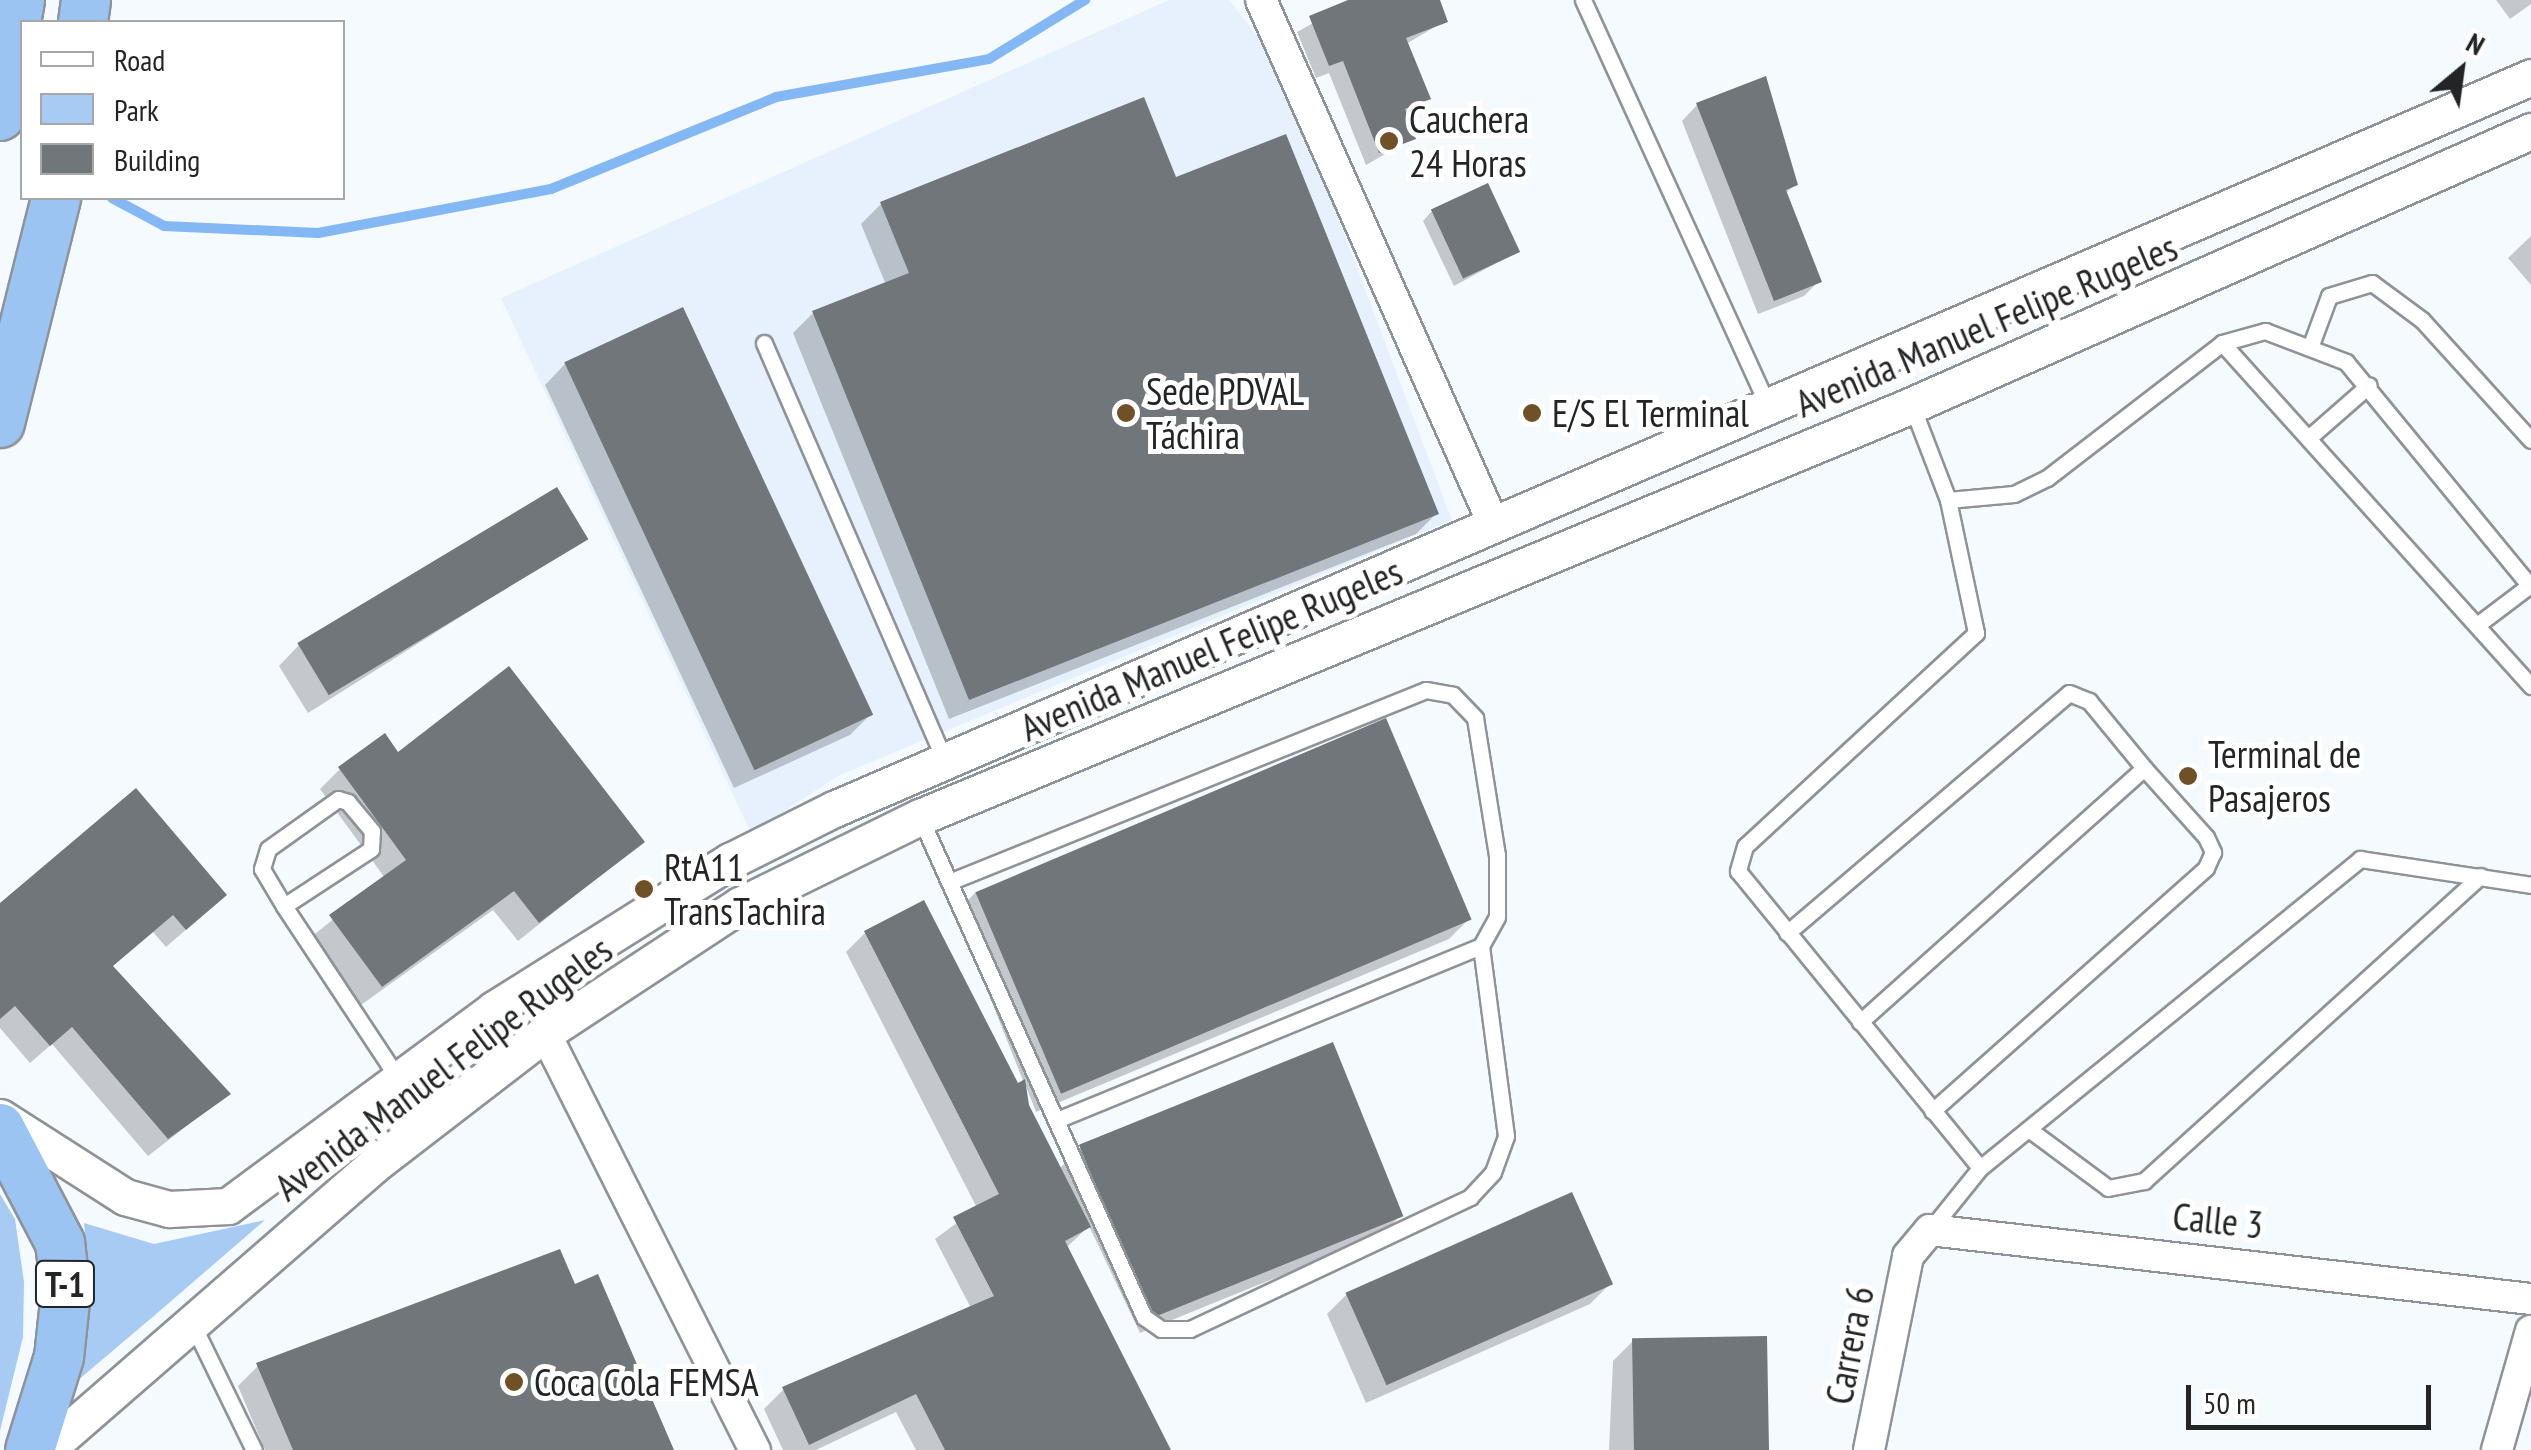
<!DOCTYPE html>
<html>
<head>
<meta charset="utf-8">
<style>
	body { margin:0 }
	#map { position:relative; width:2531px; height:1450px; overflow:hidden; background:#f5faff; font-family:"PT Sans Narrow",sans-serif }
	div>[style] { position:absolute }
	.built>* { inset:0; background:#e6f1fd }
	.green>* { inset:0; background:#a8cbf4 }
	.shadow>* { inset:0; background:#0003 }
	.stream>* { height:10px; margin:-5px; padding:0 5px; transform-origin:5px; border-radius:5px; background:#83b8f4 }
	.building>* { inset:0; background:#71767b; transform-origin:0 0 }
	.roads { filter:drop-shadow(2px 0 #8e9399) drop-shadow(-2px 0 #8e9399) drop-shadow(0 2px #8e9399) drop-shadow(0 -2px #8e9399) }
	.service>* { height:15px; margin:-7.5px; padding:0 7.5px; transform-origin:7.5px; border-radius:7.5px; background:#fff }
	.minor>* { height:30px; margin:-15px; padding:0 15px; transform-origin:15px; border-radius:15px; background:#fff }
	.tertiary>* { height:35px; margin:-17.5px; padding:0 17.5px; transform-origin:17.5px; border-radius:17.5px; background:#fff }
	.trunk>* { height:48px; margin:-24px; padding:0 24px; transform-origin:24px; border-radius:24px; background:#9bc4f2 }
	.dots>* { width:28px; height:28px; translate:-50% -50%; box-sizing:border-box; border:5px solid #fff; border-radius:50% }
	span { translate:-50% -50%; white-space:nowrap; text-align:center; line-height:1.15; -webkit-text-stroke:10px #fff; paint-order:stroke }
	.shield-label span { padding:2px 8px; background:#fff; border:2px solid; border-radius:8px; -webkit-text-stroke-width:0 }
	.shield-label { font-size:35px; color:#222426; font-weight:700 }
	.poi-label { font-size:38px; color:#222426 }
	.left { translate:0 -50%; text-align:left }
	.street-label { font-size:38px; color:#222426 }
	.legend { position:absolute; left:20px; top:20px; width:325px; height:180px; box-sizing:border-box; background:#fff; border:2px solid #a7a7a8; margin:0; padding:12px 18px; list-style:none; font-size:30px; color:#222426 }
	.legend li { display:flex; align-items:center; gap:20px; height:50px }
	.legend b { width:50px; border:2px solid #a7a7a8 }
	.north { position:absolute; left:2411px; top:20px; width:100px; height:100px; -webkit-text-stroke:8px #fff; paint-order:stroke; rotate:29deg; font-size:28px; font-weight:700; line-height:40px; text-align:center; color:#222426 }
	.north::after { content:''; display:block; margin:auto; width:35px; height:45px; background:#222426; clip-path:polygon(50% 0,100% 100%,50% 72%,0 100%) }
	.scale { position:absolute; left:2186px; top:1385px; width:245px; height:45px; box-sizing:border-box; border:5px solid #222426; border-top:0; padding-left:12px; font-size:30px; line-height:35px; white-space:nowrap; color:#222426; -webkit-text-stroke:8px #fff; paint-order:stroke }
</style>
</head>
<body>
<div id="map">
	<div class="built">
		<i style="clip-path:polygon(1169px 0,1229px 0,1281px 66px,1452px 520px,838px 776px,751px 833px,501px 298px)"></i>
	</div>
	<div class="green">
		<i style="clip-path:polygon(0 1194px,15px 1219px,24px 1282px,23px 1337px,0 1431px)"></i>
		<i style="clip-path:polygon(265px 1220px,155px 1315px,77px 1381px,90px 1286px,84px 1223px,154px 1244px)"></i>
	</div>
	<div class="shadow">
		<i style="clip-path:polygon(1354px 0,1438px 0,1445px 21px,1406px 44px,1428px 98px,1404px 115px,1413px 138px,1366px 165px,1329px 73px,1316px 78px,1297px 32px)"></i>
		<i style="clip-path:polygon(2496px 0,2531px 0,2531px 4px,2510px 19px)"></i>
		<i style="clip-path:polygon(1697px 105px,1795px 184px,1785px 194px,1819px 281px,1804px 296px,1758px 314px,1682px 121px)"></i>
		<i style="clip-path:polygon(1175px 180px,1436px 514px,1416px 534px,949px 719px,793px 333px,813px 313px,886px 285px,861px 224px,881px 204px)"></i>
		<i style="clip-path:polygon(1432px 211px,1517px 252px,1454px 286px,1423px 221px)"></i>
		<i style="clip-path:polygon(2531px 236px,2531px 285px,2508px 258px)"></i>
		<i style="clip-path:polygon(681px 311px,870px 715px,850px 735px,734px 788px,545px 385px,565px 364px)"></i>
		<i style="clip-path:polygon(585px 538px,308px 713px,279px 666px,299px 645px)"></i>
		<i style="clip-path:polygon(397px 755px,642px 842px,518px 941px,493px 910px,361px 1005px,311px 937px,385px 878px,320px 789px,340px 769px)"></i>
		<i style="clip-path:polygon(976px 892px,1469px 919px,1449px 939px,1036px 1112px,1026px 1086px,1026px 1105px,1059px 1169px,1081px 1147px,1401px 1215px,1381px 1235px,1140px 1333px,1089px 1226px,1066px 1248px,1168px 1450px,916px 1450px,896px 1412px,816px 1450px,783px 1450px,764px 1409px,783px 1390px,972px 1310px,935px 1239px,977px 1208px,846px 952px,865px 933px,1017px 1086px,1024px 1083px,956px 912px)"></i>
		<i style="clip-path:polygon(0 906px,205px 913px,166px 947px,153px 932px,111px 967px,228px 1094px,148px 1156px,52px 1044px,30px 1063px,0 1028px)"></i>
		<i style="clip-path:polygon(1610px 1284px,1590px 1304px,1366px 1403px,1327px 1314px,1347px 1294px)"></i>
		<i style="clip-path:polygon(574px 1287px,672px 1450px,265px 1450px,238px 1386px,258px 1366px)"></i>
		<i style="clip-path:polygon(1633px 1341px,1766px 1450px,1609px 1450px,1613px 1361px)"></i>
	</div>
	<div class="stream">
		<i style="left:112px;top:198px;width:59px;rotate:28.3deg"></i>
		<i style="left:164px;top:226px;width:154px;rotate:2.6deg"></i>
		<i style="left:318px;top:233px;width:237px;rotate:-10.7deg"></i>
		<i style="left:551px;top:189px;width:243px;rotate:-22.2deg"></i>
		<i style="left:776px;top:97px;width:216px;rotate:-10.1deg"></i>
		<i style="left:989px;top:59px;width:113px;rotate:-31.6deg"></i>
	</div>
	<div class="building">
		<i style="clip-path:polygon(1348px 0,1440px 0,1448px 22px,1406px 38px,1431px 99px,1405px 109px,1416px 139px,1379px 153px,1343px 61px,1329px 66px,1309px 16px)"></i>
		<i style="clip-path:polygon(1766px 76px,1798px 185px,1786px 190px,1822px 282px,1774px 301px,1696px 103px)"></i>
		<i style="clip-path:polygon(1144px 97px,1176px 177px,1286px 134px,1439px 514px,969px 700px,812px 311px,909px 273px,880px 202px)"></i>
		<i style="left:1488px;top:183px;width:76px;height:63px;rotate:65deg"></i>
		<i style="left:683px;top:307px;width:450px;height:131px;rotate:65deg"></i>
		<i style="left:557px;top:487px;width:61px;height:303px;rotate:59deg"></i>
		<i style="clip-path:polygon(509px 666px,645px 842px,539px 923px,514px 891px,382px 987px,329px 915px,406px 860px,338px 767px,385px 733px,398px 752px)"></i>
		<i style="left:1386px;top:718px;width:219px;height:446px;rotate:67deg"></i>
		<i style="clip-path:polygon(136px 788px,227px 895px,186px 930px,173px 915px,113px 966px,231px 1094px,168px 1139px,72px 1027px,50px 1046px,15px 1006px,0 1019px,0 903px)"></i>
		<i style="clip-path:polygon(924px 900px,1018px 1083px,1025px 1079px,1029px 1105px,1091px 1227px,1065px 1241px,1171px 1450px,945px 1450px,916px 1394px,809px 1445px,782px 1387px,994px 1296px,953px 1217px,999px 1194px,864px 931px)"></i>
		<i style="left:1333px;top:1042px;width:188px;height:274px;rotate:68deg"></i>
		<i style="left:1572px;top:1192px;width:101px;height:248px;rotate:66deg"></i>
		<i style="clip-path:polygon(560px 1249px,575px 1284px,598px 1274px,674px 1450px,293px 1450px,256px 1363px)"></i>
		<i style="left:1767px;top:1336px;width:114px;height:135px;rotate:89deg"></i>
	</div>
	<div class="roads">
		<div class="service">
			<i style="left:1583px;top:0;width:443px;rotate:65.5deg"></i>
			<i style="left:2312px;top:342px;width:49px;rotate:-69.7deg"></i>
			<i style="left:2329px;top:296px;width:45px;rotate:-16.8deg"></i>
			<i style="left:2372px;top:283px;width:62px;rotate:36.5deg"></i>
			<i style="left:2422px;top:320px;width:162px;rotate:47.8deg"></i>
			<i style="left:764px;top:343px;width:456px;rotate:66.6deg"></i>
			<i style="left:2222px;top:343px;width:462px;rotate:48deg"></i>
			<i style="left:1912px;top:406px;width:101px;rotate:69deg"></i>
			<i style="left:1948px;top:500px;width:136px;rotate:78.1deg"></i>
			<i style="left:1976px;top:633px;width:314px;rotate:137.3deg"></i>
			<i style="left:1745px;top:846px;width:26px;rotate:106deg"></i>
			<i style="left:1738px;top:871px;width:383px;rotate:50.8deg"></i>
			<i style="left:2313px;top:434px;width:74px;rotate:-41.2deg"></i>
			<i style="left:1948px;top:500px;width:66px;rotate:-5.2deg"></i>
			<i style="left:2014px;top:494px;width:37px;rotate:-26deg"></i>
			<i style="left:2047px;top:478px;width:221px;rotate:-37.6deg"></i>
			<i style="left:2222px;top:343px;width:45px;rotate:-15.6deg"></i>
			<i style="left:2265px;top:331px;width:87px;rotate:20.9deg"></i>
			<i style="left:2346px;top:362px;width:291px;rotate:50.6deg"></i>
			<i style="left:2481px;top:622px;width:61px;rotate:-37.1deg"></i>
			<i style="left:920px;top:817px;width:548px;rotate:65.87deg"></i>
			<i style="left:1144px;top:1317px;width:21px;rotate:35deg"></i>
			<i style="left:1161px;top:1329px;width:29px"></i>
			<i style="left:1190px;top:1329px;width:310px;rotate:-25.2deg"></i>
			<i style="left:1470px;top:1197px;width:34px;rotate:-47deg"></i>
			<i style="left:1493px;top:1172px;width:38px;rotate:-70deg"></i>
			<i style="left:1506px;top:1136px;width:192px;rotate:-97.5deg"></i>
			<i style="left:949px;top:882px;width:514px;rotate:-21.93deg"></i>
			<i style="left:1426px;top:690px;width:27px;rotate:10deg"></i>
			<i style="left:1453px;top:695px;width:32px;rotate:46deg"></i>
			<i style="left:1475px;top:718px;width:139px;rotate:80.9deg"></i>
			<i style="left:1497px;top:855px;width:62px;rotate:90deg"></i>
			<i style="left:1497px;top:917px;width:33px;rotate:119deg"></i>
			<i style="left:1481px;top:946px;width:458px;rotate:157.7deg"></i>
			<i style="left:284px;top:906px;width:104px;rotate:-33.2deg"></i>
			<i style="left:371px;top:849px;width:18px;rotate:-87deg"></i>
			<i style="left:372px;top:831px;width:38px;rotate:-130deg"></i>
			<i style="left:348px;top:802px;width:10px;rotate:-163deg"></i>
			<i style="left:338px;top:799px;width:86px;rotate:144.5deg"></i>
			<i style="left:268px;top:849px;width:21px;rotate:107deg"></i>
			<i style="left:262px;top:869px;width:43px;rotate:59.3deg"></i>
			<i style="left:284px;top:906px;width:206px;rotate:56.5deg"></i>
			<i style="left:1787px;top:933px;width:370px;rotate:-40.4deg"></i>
			<i style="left:2069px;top:693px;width:22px;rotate:22deg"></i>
			<i style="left:2089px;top:701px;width:87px;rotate:50.6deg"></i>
			<i style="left:1860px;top:1022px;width:381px;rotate:-41.8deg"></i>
			<i style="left:2144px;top:768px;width:93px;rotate:48.1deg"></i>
			<i style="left:2206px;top:837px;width:17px;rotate:65deg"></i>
			<i style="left:2213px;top:852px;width:17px;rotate:114deg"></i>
			<i style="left:2206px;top:868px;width:366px;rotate:138.4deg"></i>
			<i style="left:2030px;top:1130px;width:97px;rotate:36.6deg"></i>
			<i style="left:2108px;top:1188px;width:37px;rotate:-11deg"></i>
			<i style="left:2144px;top:1181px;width:454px;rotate:-42.2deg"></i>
			<i style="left:1930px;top:1230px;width:80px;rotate:-51.1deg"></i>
			<i style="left:1980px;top:1168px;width:490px;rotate:-39.1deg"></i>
			<i style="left:2360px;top:859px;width:173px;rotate:8.6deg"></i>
			<i style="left:192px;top:1323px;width:141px;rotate:64deg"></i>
		</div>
		<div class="minor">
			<i style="left:1261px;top:0;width:572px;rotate:66.08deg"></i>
			<i style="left:545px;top:1033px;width:467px;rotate:63.3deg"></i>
			<i style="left:1869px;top:1450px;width:198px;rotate:-78.6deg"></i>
			<i style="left:1908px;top:1256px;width:34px;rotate:-50deg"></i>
			<i style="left:1930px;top:1230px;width:605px;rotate:6.55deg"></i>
			<i style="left:2497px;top:1450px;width:124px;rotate:-74.1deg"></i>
		</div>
		<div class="tertiary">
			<i style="left:0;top:1117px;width:148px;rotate:32.6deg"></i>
			<i style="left:125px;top:1197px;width:46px;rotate:15.3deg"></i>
			<i style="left:169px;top:1209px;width:59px;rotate:-2.9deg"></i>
			<i style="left:228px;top:1206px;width:331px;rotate:-36.5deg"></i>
			<i style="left:494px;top:1009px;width:279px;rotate:-32.1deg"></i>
			<i style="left:730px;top:861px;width:116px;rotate:-26.6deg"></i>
			<i style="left:834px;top:809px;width:1848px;rotate:-23.33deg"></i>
			<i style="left:46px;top:1450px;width:436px;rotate:-41deg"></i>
			<i style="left:375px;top:1164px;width:215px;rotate:-37.6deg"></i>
			<i style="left:545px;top:1033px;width:233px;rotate:-33.3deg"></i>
			<i style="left:740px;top:905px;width:200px;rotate:-26.1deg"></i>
			<i style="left:920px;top:817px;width:1074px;rotate:-22.55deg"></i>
			<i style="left:1912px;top:405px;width:677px;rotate:-23.88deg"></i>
		</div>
		<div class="trunk">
			<i style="left:83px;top:22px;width:22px;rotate:-82deg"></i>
			<i style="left:0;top:116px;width:118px;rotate:-80.2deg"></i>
			<i style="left:0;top:423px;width:232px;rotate:-76deg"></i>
			<i style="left:0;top:1128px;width:130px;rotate:62.4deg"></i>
			<i style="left:60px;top:1243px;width:49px;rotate:83deg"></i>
			<i style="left:66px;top:1292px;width:65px;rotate:96.1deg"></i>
			<i style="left:59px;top:1357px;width:97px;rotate:107.3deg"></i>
		</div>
	</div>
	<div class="dots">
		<i style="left:1389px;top:141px;background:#705026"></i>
		<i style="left:1126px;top:413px;background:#705026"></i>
		<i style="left:1532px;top:413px;background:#705026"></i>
		<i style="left:2188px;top:776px;background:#705026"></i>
		<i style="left:644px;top:889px;background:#705026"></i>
		<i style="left:514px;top:1382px;background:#705026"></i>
	</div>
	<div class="shield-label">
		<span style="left:65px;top:1284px">T-1</span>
	</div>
	<div class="poi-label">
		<span class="left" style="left:1409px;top:141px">Cauchera<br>24 Horas</span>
		<span class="left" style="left:1146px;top:413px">Sede PDVAL<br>Táchira</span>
		<span class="left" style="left:1552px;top:413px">E/S El Terminal</span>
		<span class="left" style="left:2208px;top:776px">Terminal de<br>Pasajeros</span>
		<span class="left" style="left:664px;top:889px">RtA11<br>TransTachira</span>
		<span class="left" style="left:534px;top:1382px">Coca Cola FEMSA</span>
	</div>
	<div class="street-label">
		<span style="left:1986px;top:325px;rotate:-23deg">Avenida Manuel Felipe Rugeles</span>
		<span style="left:1211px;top:649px;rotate:-23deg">Avenida Manuel Felipe Rugeles</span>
		<span style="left:443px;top:1068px;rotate:-37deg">Avenida Manuel Felipe Rugeles</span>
		<span style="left:2218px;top:1220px;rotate:6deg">Calle 3</span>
		<span style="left:1849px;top:1345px;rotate:-79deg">Carrera 6</span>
	</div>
	<ul class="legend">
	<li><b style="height:12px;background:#fff"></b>Road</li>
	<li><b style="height:28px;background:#a8cbf4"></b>Park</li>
	<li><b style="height:28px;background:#71767b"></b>Building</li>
	</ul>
	<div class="north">N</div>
	<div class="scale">50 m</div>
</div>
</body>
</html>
